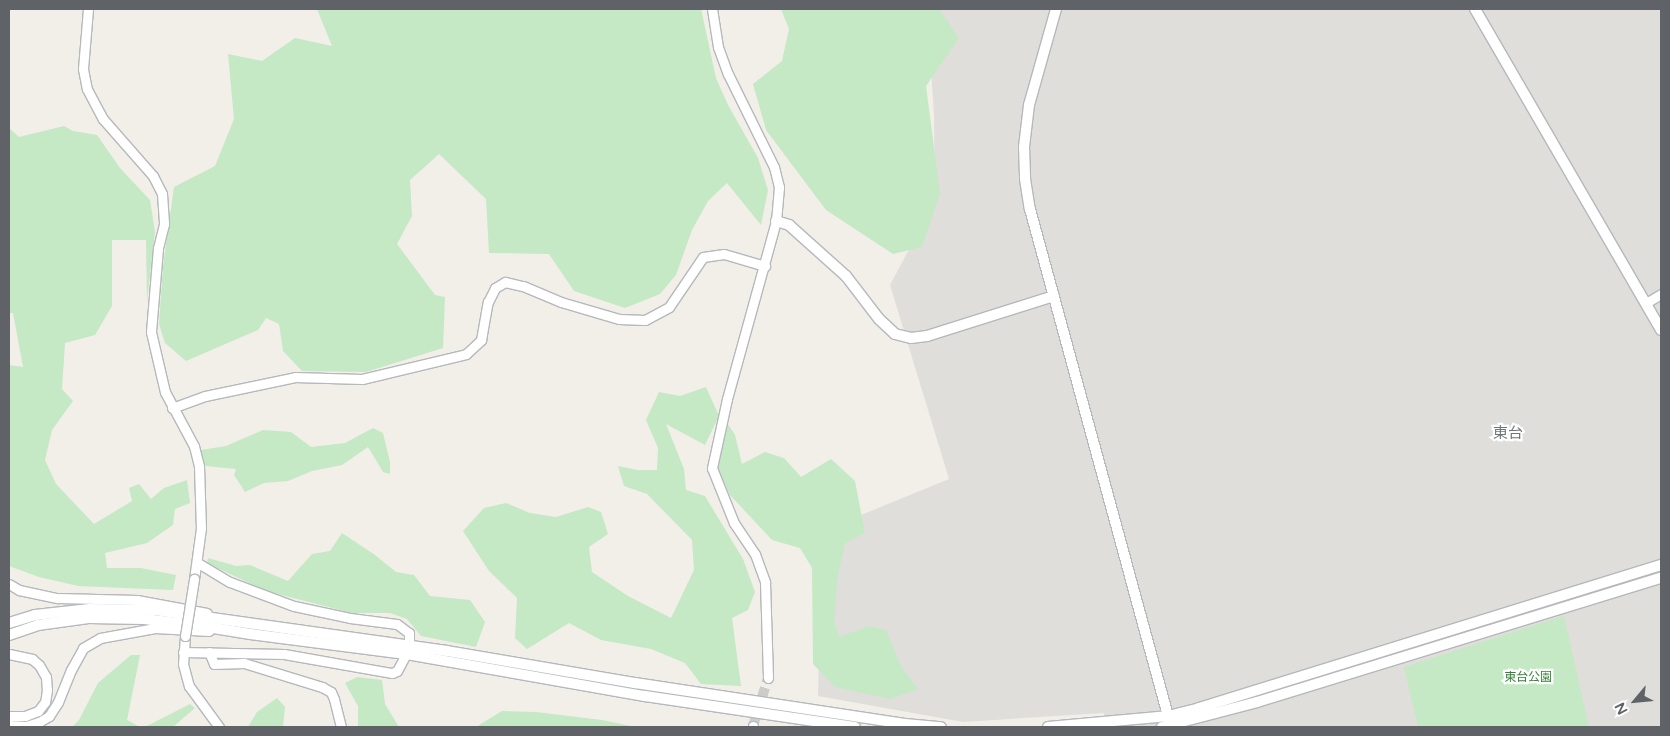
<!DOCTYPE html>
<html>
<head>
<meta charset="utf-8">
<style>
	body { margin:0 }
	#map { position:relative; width:1670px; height:736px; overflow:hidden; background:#f1efe8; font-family:"Varela Round","Noto Sans JP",sans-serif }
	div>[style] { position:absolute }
	.industrial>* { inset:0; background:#e0deda }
	.green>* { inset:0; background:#c5e8c5 }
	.tertiary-tunnel>* { height:10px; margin-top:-5px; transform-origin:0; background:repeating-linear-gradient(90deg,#ccccc8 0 10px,transparent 0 15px) }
	.roads { filter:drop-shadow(1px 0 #b5b8bc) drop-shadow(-1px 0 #b5b8bc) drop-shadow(0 1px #b5b8bc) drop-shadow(0 -1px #b5b8bc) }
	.minor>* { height:9px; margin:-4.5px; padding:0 4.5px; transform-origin:4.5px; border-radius:4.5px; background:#fff }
	.tertiary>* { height:10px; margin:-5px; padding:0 5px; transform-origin:5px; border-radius:5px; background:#fff }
	.bridges { filter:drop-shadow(1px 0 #b5b8bc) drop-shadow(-1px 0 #b5b8bc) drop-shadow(0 1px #b5b8bc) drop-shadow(0 -1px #b5b8bc) }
	.minor-bridge>* { height:9px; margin:-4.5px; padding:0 4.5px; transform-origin:4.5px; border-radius:4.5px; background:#fff }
	span { translate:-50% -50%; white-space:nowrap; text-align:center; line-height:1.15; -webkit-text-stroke:4.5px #fff; paint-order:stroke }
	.park-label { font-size:12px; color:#348238 }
	.quarter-label { font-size:15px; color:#70757a }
	.frame { position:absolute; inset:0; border:10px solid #5f6368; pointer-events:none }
	.north { position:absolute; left:1610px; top:676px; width:50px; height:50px; -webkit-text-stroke:4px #fff; paint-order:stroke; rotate:242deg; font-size:14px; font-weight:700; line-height:20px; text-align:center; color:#5f6368 }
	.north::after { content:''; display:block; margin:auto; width:18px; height:22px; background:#5f6368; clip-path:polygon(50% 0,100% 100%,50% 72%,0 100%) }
</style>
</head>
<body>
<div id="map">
	<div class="industrial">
		<i style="clip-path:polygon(927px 9px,1661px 9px,1661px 727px,1107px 727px,1104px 713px,963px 722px,818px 696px,822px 531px,949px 479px,890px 285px,935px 201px,934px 115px)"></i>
	</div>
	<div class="green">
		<i style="clip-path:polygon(317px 9px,701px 9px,716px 78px,728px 105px,758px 158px,768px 190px,761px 225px,727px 183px,708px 201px,692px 230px,676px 275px,660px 294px,625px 308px,574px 291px,549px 254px,489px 253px,486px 199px,439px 154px,410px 180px,412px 216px,397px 244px,435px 295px,445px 297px,443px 348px,366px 372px,302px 371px,283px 351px,279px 324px,266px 318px,258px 330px,186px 361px,165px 343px,159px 324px,163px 266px,174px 187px,215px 166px,234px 119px,228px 54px,262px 61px,295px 38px,332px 46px)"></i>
		<i style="clip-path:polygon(781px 9px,939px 9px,959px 38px,926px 86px,940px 193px,922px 247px,893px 254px,826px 210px,766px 130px,753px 84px,782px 61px,789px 29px)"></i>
		<i style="clip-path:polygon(64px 126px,73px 131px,97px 135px,120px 168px,150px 200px,155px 232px,147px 301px,146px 240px,112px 240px,112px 306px,95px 335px,65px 343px,62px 389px,73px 401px,52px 430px,45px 460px,56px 484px,94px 524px,132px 501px,129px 488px,139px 484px,151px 499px,164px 488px,187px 480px,190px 503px,175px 509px,173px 525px,147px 543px,105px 553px,107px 568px,141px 568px,176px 575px,173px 590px,78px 586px,39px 577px,9px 566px,9px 365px,23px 367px,13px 313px,9px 313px,9px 128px,19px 137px)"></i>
		<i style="clip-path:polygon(706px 387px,719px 416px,705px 445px,666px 424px,684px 469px,686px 490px,705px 496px,743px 559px,755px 592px,748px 610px,732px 618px,741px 686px,701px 684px,685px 663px,651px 649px,601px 640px,569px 623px,527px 649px,515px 638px,517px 598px,489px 571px,463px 531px,484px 508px,506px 503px,530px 513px,556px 517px,588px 507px,601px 512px,608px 534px,589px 547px,592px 572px,628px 596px,671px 618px,694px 570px,692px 540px,647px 494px,624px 486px,618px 466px,637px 470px,657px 470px,658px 448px,646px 420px,659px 392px,680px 396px)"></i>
		<i style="clip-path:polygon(724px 418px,735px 435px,742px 464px,765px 452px,784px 458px,801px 477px,831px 459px,855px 481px,865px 533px,845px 543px,837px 581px,834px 621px,839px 637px,869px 626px,886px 630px,901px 666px,918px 689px,891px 699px,835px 687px,813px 664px,812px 568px,800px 548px,772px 540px,730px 495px,714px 461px)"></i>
		<i style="clip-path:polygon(373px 428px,383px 433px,390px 462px,390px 474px,383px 472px,368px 447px,342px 465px,312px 471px,288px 481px,264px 483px,245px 492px,234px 475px,236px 469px,205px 466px,201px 450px,226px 446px,263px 430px,291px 432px,311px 447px,345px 443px)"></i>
		<i style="clip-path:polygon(342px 533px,375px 555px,396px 572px,414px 575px,430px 596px,470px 600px,485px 622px,476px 647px,421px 636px,407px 619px,390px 613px,352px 613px,266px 591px,207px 563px,208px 558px,236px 566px,250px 565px,288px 581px,312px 554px,330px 551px)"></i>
		<i style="clip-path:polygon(1564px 616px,1589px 727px,1418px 727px,1404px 667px)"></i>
		<i style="clip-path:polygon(131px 655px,140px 655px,127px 720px,140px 727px,72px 727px,79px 720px,98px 683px)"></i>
		<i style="clip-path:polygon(357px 677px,382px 680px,385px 704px,399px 727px,358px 727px,358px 706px,345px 683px)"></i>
		<i style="clip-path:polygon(277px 698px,285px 707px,283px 726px,248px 727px,257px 712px)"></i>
		<i style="clip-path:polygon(190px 704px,195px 708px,173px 727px,145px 727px)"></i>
		<i style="clip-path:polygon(502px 711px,536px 712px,602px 720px,636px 727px,476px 727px)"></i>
	</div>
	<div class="tertiary-tunnel">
		<i style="left:753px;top:726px;width:50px;rotate:-72.6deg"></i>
	</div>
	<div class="roads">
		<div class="minor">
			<i style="left:88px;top:9px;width:60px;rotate:94.8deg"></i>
			<i style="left:83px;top:69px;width:20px;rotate:79deg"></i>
			<i style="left:87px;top:89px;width:34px;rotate:62deg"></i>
			<i style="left:103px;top:119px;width:76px;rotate:48.7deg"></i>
			<i style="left:153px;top:176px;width:20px;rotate:63deg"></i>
			<i style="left:162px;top:194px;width:30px;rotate:86deg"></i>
			<i style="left:164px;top:224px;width:25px;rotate:104deg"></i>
			<i style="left:158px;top:248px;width:84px;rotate:94.8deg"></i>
			<i style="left:151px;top:332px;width:62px;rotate:76.9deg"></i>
			<i style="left:165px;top:392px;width:61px;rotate:61.8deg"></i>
			<i style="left:194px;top:446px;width:21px;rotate:76deg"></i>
			<i style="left:199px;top:466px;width:62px;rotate:88.2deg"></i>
			<i style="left:201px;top:528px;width:51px;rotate:97.8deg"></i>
			<i style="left:712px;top:9px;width:38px;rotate:81deg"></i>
			<i style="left:718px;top:47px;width:29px;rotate:70deg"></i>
			<i style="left:728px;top:74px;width:104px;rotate:63.7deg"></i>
			<i style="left:774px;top:167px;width:21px;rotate:76deg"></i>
			<i style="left:779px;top:187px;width:34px;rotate:95deg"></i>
			<i style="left:776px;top:221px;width:185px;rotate:105.4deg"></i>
			<i style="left:727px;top:399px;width:71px;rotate:102.3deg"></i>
			<i style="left:712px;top:468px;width:59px;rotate:68.2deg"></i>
			<i style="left:734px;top:523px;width:37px;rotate:56deg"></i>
			<i style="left:755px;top:554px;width:30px;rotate:70deg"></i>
			<i style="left:765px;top:582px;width:96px;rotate:88.2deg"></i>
			<i style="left:1646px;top:303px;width:17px;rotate:-31deg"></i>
			<i style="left:172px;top:408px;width:35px;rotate:-20deg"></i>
			<i style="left:205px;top:396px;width:92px;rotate:-11.9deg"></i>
			<i style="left:295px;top:377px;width:67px;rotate:1.7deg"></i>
			<i style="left:362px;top:379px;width:107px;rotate:-13.5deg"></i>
			<i style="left:466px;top:354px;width:21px;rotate:-43deg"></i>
			<i style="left:481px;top:340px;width:39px;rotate:-80deg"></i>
			<i style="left:488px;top:302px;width:16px;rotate:-63deg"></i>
			<i style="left:495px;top:288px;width:12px;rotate:-31deg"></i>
			<i style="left:505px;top:282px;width:18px;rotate:13deg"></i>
			<i style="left:523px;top:286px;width:41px;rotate:22.8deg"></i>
			<i style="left:561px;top:302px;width:60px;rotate:16.3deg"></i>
			<i style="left:619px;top:319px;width:26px;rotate:2deg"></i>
			<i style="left:645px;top:320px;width:27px;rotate:-28deg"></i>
			<i style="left:669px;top:307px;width:60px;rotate:-55.8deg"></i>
			<i style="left:703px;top:257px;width:21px;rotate:-8deg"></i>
			<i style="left:724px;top:254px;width:43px;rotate:16.3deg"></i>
			<i style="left:198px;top:563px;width:37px;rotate:31deg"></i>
			<i style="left:230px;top:582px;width:68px;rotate:20.6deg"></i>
			<i style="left:294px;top:606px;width:57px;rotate:12.1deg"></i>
			<i style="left:350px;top:618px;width:47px;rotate:7.3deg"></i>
			<i style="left:397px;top:624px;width:15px;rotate:37deg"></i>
			<i style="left:409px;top:633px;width:13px;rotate:90deg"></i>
			<i style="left:9px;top:584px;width:12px;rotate:31deg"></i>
			<i style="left:19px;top:590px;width:40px;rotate:12deg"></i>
			<i style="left:58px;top:598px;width:79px;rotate:1.5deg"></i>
			<i style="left:137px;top:600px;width:71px;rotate:10.5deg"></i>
			<i style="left:185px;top:636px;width:28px;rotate:94deg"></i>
			<i style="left:183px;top:664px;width:23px;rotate:75deg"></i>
			<i style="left:189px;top:686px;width:51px;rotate:53.8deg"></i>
			<i style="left:183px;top:652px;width:101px;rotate:1.1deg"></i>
			<i style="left:284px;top:654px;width:110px;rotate:10deg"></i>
			<i style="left:392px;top:673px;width:5px;rotate:-22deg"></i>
			<i style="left:397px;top:671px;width:19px;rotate:-62deg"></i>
			<i style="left:209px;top:652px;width:13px;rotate:67deg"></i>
			<i style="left:214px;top:664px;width:30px;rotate:-2deg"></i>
			<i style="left:244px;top:663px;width:82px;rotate:17.1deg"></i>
			<i style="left:322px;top:687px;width:10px;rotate:29deg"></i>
			<i style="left:331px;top:692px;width:8px;rotate:67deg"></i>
			<i style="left:334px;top:699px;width:29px;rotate:76deg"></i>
			<i style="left:9px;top:654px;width:24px;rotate:12deg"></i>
			<i style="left:32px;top:659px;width:9px;rotate:41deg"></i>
			<i style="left:39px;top:665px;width:14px;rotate:60deg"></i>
			<i style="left:46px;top:677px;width:13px;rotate:86deg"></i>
			<i style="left:47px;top:690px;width:12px;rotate:99deg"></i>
			<i style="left:45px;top:702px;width:11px;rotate:128deg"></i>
			<i style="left:38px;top:711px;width:14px;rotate:159deg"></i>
			<i style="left:25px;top:716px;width:16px;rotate:180deg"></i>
			<i style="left:9px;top:725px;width:17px;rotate:3deg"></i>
			<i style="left:26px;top:726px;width:14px;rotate:-17deg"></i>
			<i style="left:39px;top:722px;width:12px;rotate:-31deg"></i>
			<i style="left:49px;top:716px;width:17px;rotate:-57deg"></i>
			<i style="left:58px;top:702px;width:35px;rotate:-68deg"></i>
			<i style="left:71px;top:670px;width:25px;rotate:-61deg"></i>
			<i style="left:83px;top:648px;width:20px;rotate:-30deg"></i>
			<i style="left:100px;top:638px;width:56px;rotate:-10.3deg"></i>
			<i style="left:155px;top:628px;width:54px;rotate:3.2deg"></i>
			<i style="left:753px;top:727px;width:1px;rotate:-90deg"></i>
		</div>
		<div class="tertiary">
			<i style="left:1056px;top:9px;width:100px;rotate:105.7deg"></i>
			<i style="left:1029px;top:105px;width:42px;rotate:96.8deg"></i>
			<i style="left:1024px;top:147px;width:32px;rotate:88deg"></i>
			<i style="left:1025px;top:179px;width:30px;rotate:81deg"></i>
			<i style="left:1030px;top:209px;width:537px;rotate:74.77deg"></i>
			<i style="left:1475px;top:9px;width:371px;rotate:59.9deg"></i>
			<i style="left:776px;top:221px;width:14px;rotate:17deg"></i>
			<i style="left:789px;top:225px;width:76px;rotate:41.8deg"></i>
			<i style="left:846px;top:276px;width:54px;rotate:52.5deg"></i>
			<i style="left:879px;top:319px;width:22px;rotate:43deg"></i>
			<i style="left:895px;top:334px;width:16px;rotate:14deg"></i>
			<i style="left:911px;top:338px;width:16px;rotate:-7deg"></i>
			<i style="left:927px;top:336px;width:133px;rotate:-17.5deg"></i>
			<i style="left:9px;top:623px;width:27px;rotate:-17deg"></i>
			<i style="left:35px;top:615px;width:55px;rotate:-6.2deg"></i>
			<i style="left:90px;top:609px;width:65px;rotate:0.9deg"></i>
			<i style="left:155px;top:610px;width:295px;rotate:8deg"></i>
			<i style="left:447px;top:651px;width:191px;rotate:9.7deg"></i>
			<i style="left:635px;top:683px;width:273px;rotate:8.6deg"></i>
			<i style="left:905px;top:724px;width:36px;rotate:5deg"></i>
			<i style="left:9px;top:635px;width:31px;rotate:-19deg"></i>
			<i style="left:38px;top:625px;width:51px;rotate:-7.8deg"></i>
			<i style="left:89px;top:618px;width:55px;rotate:1deg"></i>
			<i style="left:144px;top:619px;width:51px;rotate:6.7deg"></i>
			<i style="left:195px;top:625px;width:56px;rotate:9.3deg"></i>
			<i style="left:250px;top:634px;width:157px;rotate:7.3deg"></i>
			<i style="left:406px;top:654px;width:243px;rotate:10deg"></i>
			<i style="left:645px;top:696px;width:212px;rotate:8.4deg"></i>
			<i style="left:1048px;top:727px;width:121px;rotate:-5.2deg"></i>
			<i style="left:1168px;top:716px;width:32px;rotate:-14deg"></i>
			<i style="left:1199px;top:708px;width:484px;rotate:-17.2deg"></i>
			<i style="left:1162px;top:727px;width:98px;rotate:-14.7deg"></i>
			<i style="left:1257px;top:702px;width:423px;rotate:-17.1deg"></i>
		</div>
	</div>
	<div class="bridges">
		<div class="minor-bridge">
			<i style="left:185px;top:636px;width:58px;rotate:-81deg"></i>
		</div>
	</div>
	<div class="park-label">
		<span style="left:1528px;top:678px">東台公園</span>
	</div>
	<div class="quarter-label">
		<span style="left:1508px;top:434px">東台</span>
	</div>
	<div class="frame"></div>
	<div class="north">N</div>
</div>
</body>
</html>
